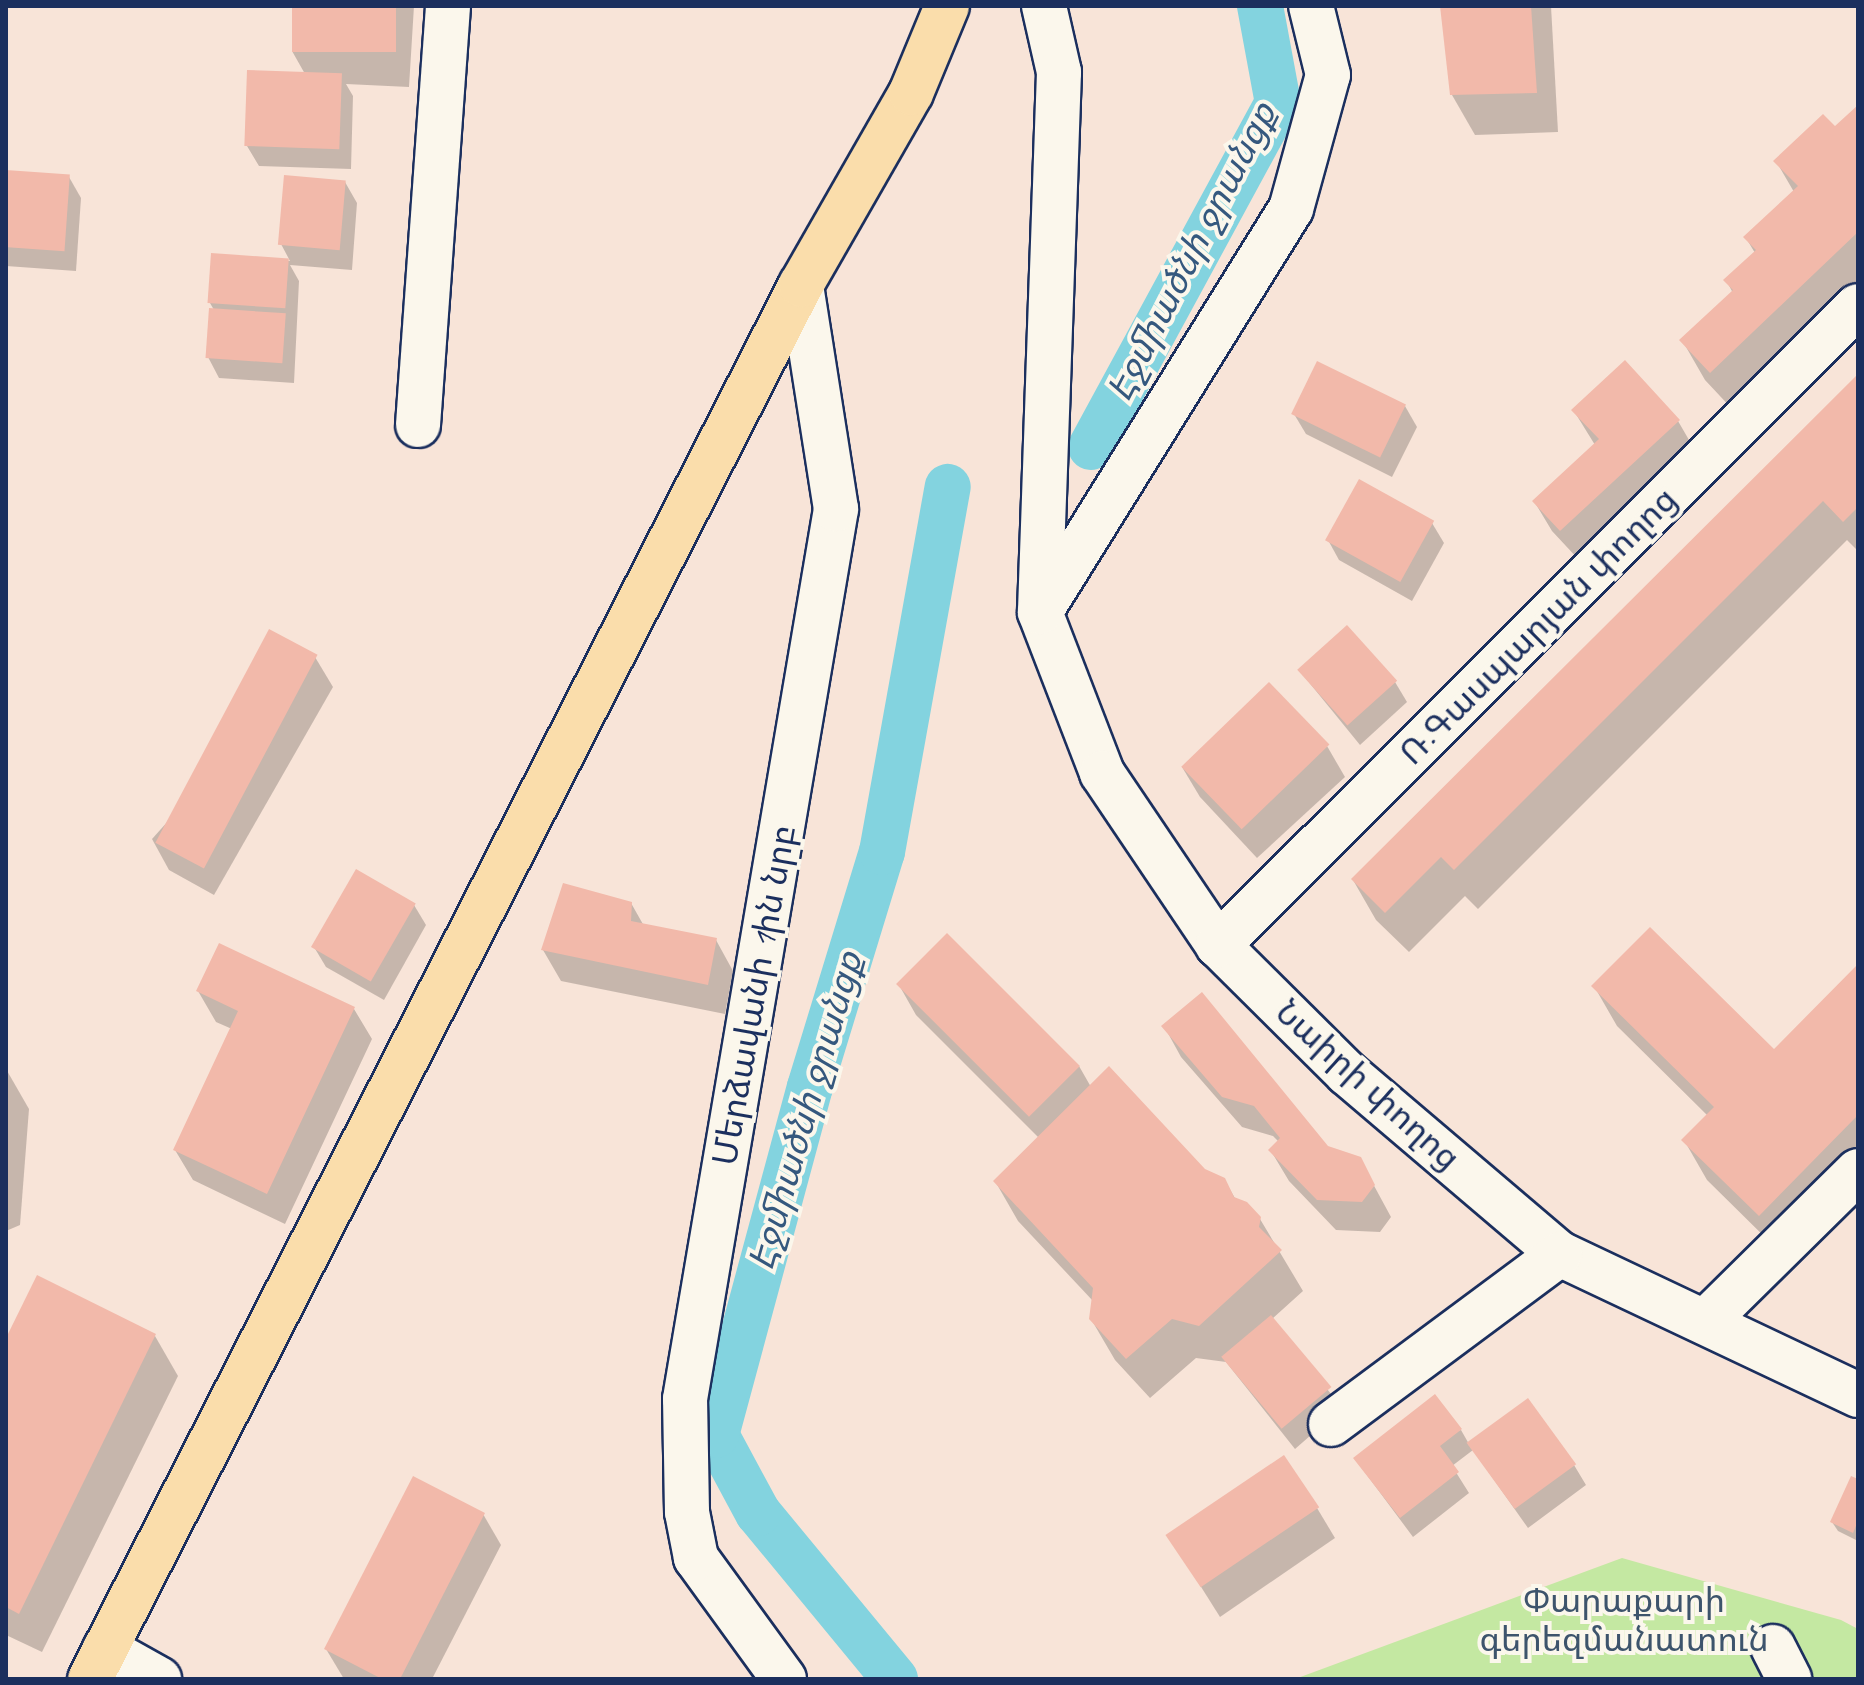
<!DOCTYPE html>
<html>
<head>
<meta charset="utf-8">
<style>
	body { margin:0 }
	#map { position:relative; width:1864px; height:1685px; overflow:hidden; background:#f8e4d8; font-family:Caveat,"Noto Sans Armenian",sans-serif }
	div>[style] { position:absolute }
	.green>* { inset:0; background:#c4e8a2 }
	.shadow>* { inset:0; background:#0003 }
	.canal>* { height:46px; margin:-23px; padding:0 23px; transform-origin:23px; border-radius:23px; background:#83d3df }
	.building>* { inset:0; background:#f2b9aa; transform-origin:0 0 }
	.roads { filter:drop-shadow(2px 0 #1b2f5e) drop-shadow(-2px 0 #1b2f5e) drop-shadow(0 2px #1b2f5e) drop-shadow(0 -2px #1b2f5e) }
	.minor>* { height:44px; margin:-22px; padding:0 22px; transform-origin:22px; border-radius:22px; background:#fbf7ec }
	.major>* { height:44px; margin:-22px; padding:0 22px; transform-origin:22px; border-radius:22px; background:#faddab }
	span { translate:-50% -50%; white-space:nowrap; text-align:center; line-height:1.15; -webkit-text-stroke:8px #fbf7ec; paint-order:stroke }
	.street-label { font-size:34px; color:#1b2f5e }
	.park-label { font-size:34px; color:#3d546c }
	.water-label { font-size:36px; color:#35587e; font-style:italic }
	.frame { position:absolute; inset:0; border:8px solid #1b2f5e; pointer-events:none }
</style>
</head>
<body>
<div id="map">
	<div class="green">
		<i style="clip-path:polygon(1622px 1558px,1841px 1620px,1858px 1629px,1858px 1679px,1295px 1679px)"></i>
	</div>
	<div class="shadow">
		<i style="clip-path:polygon(294px 6px,414px 6px,409px 87px,346px 84px,353px 96px,351px 169px,259px 166px,247px 146px,305px 74px,292px 51px)"></i>
		<i style="clip-path:polygon(1442px 6px,1551px 6px,1558px 132px,1475px 135px,1452px 95px)"></i>
		<i style="clip-path:polygon(1858px 107px,1858px 294px,1734px 411px,1705px 380px,1682px 340px,1733px 293px,1726px 280px,1755px 253px,1746px 238px,1794px 192px,1776px 161px,1835px 129px)"></i>
		<i style="clip-path:polygon(6px 172px,69px 177px,81px 198px,76px 271px,6px 266px)"></i>
		<i style="clip-path:polygon(345px 182px,357px 203px,352px 270px,290px 265px,299px 281px,294px 383px,219px 378px,208px 357px,214px 310px,210px 303px,213px 256px,290px 261px,281px 244px)"></i>
		<i style="clip-path:polygon(1858px 376px,1858px 551px,1847px 540px,1478px 909px,1465px 896px,1409px 952px,1376px 920px,1353px 880px)"></i>
		<i style="clip-path:polygon(1405px 406px,1417px 427px,1392px 477px,1306px 434px,1294px 414px)"></i>
		<i style="clip-path:polygon(1574px 411px,1678px 421px,1696px 452px,1579px 560px,1552px 531px,1534px 501px,1595px 445px)"></i>
		<i style="clip-path:polygon(1432px 523px,1444px 543px,1412px 601px,1339px 560px,1328px 540px)"></i>
		<i style="clip-path:polygon(315px 657px,333px 687px,214px 895px,169px 870px,152px 839px)"></i>
		<i style="clip-path:polygon(1299px 670px,1395px 682px,1407px 702px,1360px 745px)"></i>
		<i style="clip-path:polygon(1327px 746px,1345px 777px,1257px 858px,1200px 797px,1182px 767px)"></i>
		<i style="clip-path:polygon(631px 903px,644px 926px,716px 940px,733px 971px,725px 1014px,561px 981px,543px 950px)"></i>
		<i style="clip-path:polygon(414px 905px,426px 925px,384px 1000px,326px 967px,314px 947px)"></i>
		<i style="clip-path:polygon(1858px 966px,1858px 1178px,1783px 1255px,1707px 1180px,1684px 1140px,1708px 1116px,1617px 1026px,1594px 986px,1774px 1052px)"></i>
		<i style="clip-path:polygon(899px 985px,1079px 1066px,1091px 1087px,1204px 1171px,1224px 1179px,1236px 1200px,1260px 1219px,1303px 1291px,1272px 1319px,1342px 1408px,1295px 1449px,1226px 1362px,1196px 1358px,1150px 1398px,1115px 1360px,1091px 1319px,1093px 1301px,1018px 1221px,995px 1181px,1039px 1138px,916px 1015px)"></i>
		<i style="clip-path:polygon(198px 991px,354px 1009px,372px 1039px,285px 1224px,193px 1180px,175px 1150px,232px 1029px,216px 1022px)"></i>
		<i style="clip-path:polygon(1164px 1026px,1327px 1148px,1359px 1158px,1391px 1217px,1380px 1232px,1336px 1230px,1289px 1181px,1271px 1151px,1279px 1142px,1273px 1136px,1242px 1127px,1181px 1057px)"></i>
		<i style="clip-path:polygon(6px 1069px,29px 1109px,20px 1225px,6px 1231px)"></i>
		<i style="clip-path:polygon(155px 1336px,178px 1376px,42px 1652px,6px 1635px,6px 1342px)"></i>
		<i style="clip-path:polygon(1461px 1430px,1469px 1444px,1574px 1465px,1586px 1485px,1528px 1528px,1473px 1450px,1452px 1466px,1469px 1493px,1413px 1537px,1355px 1459px)"></i>
		<i style="clip-path:polygon(1858px 1481px,1858px 1541px,1838px 1531px,1832px 1522px)"></i>
		<i style="clip-path:polygon(1317px 1508px,1335px 1538px,1220px 1617px,1169px 1536px)"></i>
		<i style="clip-path:polygon(483px 1514px,501px 1545px,432px 1679px,344px 1679px,326px 1649px)"></i>
	</div>
	<div class="canal">
		<i style="left:1091px;top:447px;width:392px;rotate:-61.5deg"></i>
		<i style="left:1278px;top:103px;width:99px;rotate:-100.5deg"></i>
		<i style="left:895px;top:1679px;width:215px;rotate:-129.5deg"></i>
		<i style="left:758px;top:1513px;width:89px;rotate:-118.3deg"></i>
		<i style="left:716px;top:1435px;width:360px;rotate:-74.9deg"></i>
		<i style="left:810px;top:1087px;width:246px;rotate:-73deg"></i>
		<i style="left:882px;top:852px;width:371px;rotate:-79.8deg"></i>
	</div>
	<div class="building">
		<i style="left:292px;top:6px;width:104px;height:46px"></i>
		<i style="clip-path:polygon(1440px 6px,1531px 6px,1537px 93px,1450px 95px)"></i>
		<i style="left:247px;top:70px;width:95px;height:76px;rotate:2deg"></i>
		<i style="clip-path:polygon(1858px 105px,1858px 232px,1710px 373px,1679px 340px,1733px 290px,1723px 280px,1756px 250px,1743px 237px,1798px 186px,1773px 161px,1823px 114px,1835px 126px)"></i>
		<i style="left:6px;top:170px;width:64px;height:77px;rotate:4deg"></i>
		<i style="left:284px;top:175px;width:62px;height:70px;rotate:5deg"></i>
		<i style="left:211px;top:253px;width:78px;height:50px;rotate:4deg"></i>
		<i style="left:209px;top:308px;width:77px;height:50px;rotate:4deg"></i>
		<i style="clip-path:polygon(1625px 360px,1680px 420px,1560px 531px,1532px 501px,1599px 439px,1571px 410px)"></i>
		<i style="left:1317px;top:361px;width:99px;height:59px;rotate:26deg"></i>
		<i style="clip-path:polygon(1858px 374px,1858px 507px,1843px 522px,1823px 501px,1454px 870px,1441px 857px,1385px 913px,1351px 879px)"></i>
		<i style="left:1359px;top:479px;width:86px;height:70px;rotate:29deg"></i>
		<i style="left:1347px;top:625px;width:75px;height:67px;rotate:48deg"></i>
		<i style="left:269px;top:629px;width:55px;height:242px;rotate:28deg"></i>
		<i style="left:1269px;top:682px;width:87px;height:122px;rotate:46deg"></i>
		<i style="left:356px;top:869px;width:69px;height:90px;rotate:30deg"></i>
		<i style="clip-path:polygon(563px 883px,632px 902px,631px 921px,717px 938px,708px 985px,541px 950px)"></i>
		<i style="clip-path:polygon(1650px 927px,1774px 1049px,1858px 964px,1858px 1115px,1759px 1216px,1681px 1140px,1714px 1107px,1591px 986px)"></i>
		<i style="left:947px;top:933px;width:188px;height:72px;rotate:45deg"></i>
		<i style="clip-path:polygon(219px 943px,355px 1007px,267px 1194px,173px 1150px,238px 1011px,196px 991px)"></i>
		<i style="clip-path:polygon(1202px 992px,1328px 1146px,1361px 1157px,1375px 1185px,1362px 1202px,1317px 1200px,1268px 1150px,1280px 1138px,1254px 1106px,1222px 1097px,1161px 1026px)"></i>
		<i style="clip-path:polygon(1109px 1066px,1205px 1169px,1225px 1178px,1234px 1197px,1247px 1202px,1261px 1217px,1259px 1227px,1282px 1250px,1199px 1326px,1172px 1319px,1126px 1359px,1089px 1319px,1093px 1288px,993px 1181px)"></i>
		<i style="clip-path:polygon(37px 1275px,156px 1334px,19px 1614px,6px 1607px,6px 1338px)"></i>
		<i style="left:1271px;top:1315px;width:94px;height:65px;rotate:50deg"></i>
		<i style="clip-path:polygon(1435px 1394px,1462px 1429px,1440px 1446px,1459px 1472px,1400px 1518px,1353px 1458px)"></i>
		<i style="left:1528px;top:1398px;width:82px;height:76px;rotate:54deg"></i>
		<i style="left:1284px;top:1455px;width:63px;height:143px;rotate:56deg"></i>
		<i style="clip-path:polygon(413px 1476px,485px 1513px,400px 1679px,382px 1679px,324px 1649px)"></i>
		<i style="clip-path:polygon(1851px 1476px,1858px 1479px,1858px 1521px,1853px 1533px,1830px 1522px)"></i>
	</div>
	<div class="roads">
		<div class="minor">
			<i style="left:1044px;top:6px;width:68px;rotate:77.2deg"></i>
			<i style="left:1059px;top:72px;width:540px;rotate:92.02deg"></i>
			<i style="left:1040px;top:612px;width:173px;rotate:68.9deg"></i>
			<i style="left:1102px;top:773px;width:207px;rotate:56deg"></i>
			<i style="left:1218px;top:945px;width:182px;rotate:44.8deg"></i>
			<i style="left:1347px;top:1073px;width:280px;rotate:40.4deg"></i>
			<i style="left:1560px;top:1254px;width:330px;rotate:25.3deg"></i>
			<i style="left:418px;top:425px;width:420px;rotate:-85.9deg"></i>
			<i style="left:1040px;top:612px;width:475px;rotate:-58.1deg"></i>
			<i style="left:1291px;top:209px;width:139px;rotate:-74.6deg"></i>
			<i style="left:1328px;top:75px;width:71px;rotate:-103.8deg"></i>
			<i style="left:1218px;top:945px;width:904px;rotate:-44.96deg"></i>
			<i style="left:1705px;top:1322px;width:215px;rotate:-44.6deg"></i>
			<i style="left:1331px;top:1424px;width:285px;rotate:-36.6deg"></i>
			<i style="left:1773px;top:1647px;width:36px;rotate:63deg"></i>
			<i style="left:105px;top:1649px;width:62px;rotate:29.1deg"></i>
			<i style="left:784px;top:1679px;width:150px;rotate:-126deg"></i>
			<i style="left:696px;top:1558px;width:47px;rotate:-101.1deg"></i>
			<i style="left:687px;top:1512px;width:113px;rotate:-91deg"></i>
			<i style="left:685px;top:1399px;width:903px;rotate:-80.37deg"></i>
			<i style="left:836px;top:509px;width:227px;rotate:-98.9deg"></i>
		</div>
		<div class="major">
			<i style="left:90px;top:1679px;width:1565px;rotate:-62.98deg"></i>
			<i style="left:801px;top:285px;width:221px;rotate:-60.2deg"></i>
			<i style="left:911px;top:93px;width:94px;rotate:-67.5deg"></i>
		</div>
	</div>
	<div class="street-label">
		<span style="left:1538px;top:626px;rotate:-45deg">Ռ.Գասպարյան փողոց</span>
		<span style="left:754px;top:995px;rotate:-80deg">Մերձավանի 1ին նրբ</span>
		<span style="left:1368px;top:1085px;rotate:42deg">Նաիրի փողոց</span>
	</div>
	<div class="park-label">
		<span style="left:1624px;top:1620px">Փարաքարի<br>գերեզմանատուն</span>
	</div>
	<div class="water-label">
		<span style="left:1192px;top:252px;rotate:-63deg">Էջմիածնի ջրանցք</span>
		<span style="left:806px;top:1111px;rotate:-74deg">Էջմիածնի ջրանցք</span>
	</div>
	<div class="frame"></div>
</div>
</body>
</html>
